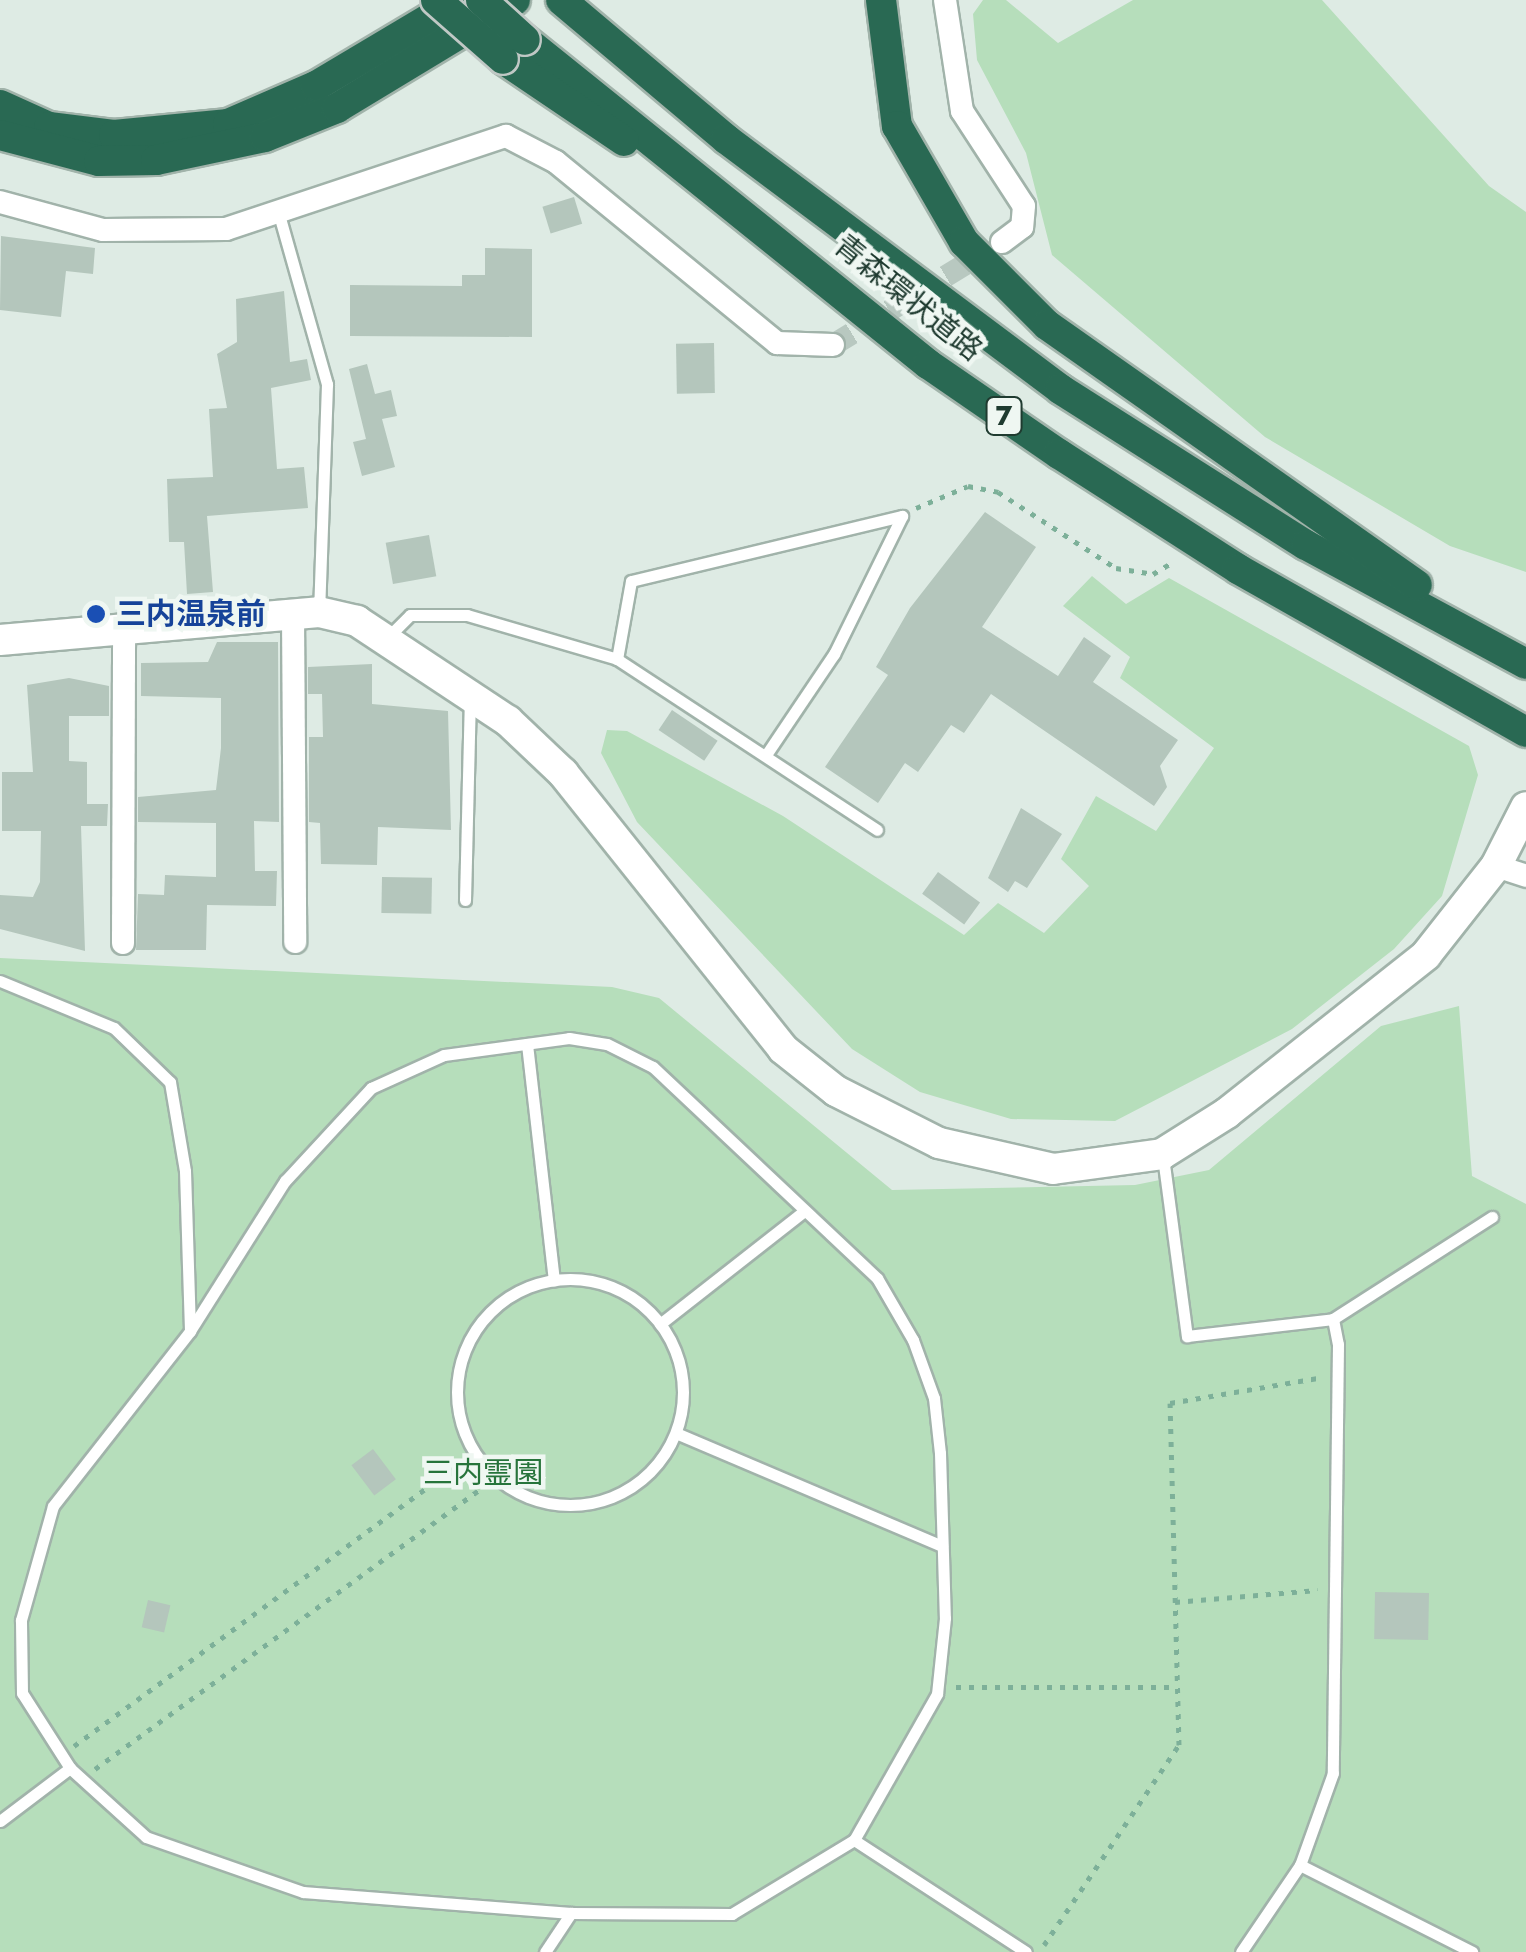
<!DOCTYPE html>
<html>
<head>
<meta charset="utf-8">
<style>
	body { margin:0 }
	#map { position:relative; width:1526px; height:1952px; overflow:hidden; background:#deebe4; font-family:Jost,"Noto Sans JP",sans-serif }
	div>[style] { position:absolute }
	.green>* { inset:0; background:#b6debb }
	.building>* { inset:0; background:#b4c6bc; transform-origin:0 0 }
	.street-tunnel>* { height:22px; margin-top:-11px; transform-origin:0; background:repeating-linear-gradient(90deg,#b8c8c0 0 22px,transparent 0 33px) }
	.path>* { height:5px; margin-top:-2.5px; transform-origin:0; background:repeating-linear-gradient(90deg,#7db099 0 5px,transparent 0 13px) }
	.roads { filter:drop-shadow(2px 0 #a1b3aa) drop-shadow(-2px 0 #a1b3aa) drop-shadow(0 2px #a1b3aa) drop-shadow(0 -2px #a1b3aa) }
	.lane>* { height:11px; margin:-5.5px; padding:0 5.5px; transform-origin:5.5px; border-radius:5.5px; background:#fff }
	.lane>.ring { margin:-5.5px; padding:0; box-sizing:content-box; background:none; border:11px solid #fff; border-radius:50% }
	.street>* { height:22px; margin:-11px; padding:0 11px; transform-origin:11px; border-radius:11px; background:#fff }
	.secondary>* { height:30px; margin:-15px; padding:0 15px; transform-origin:15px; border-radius:15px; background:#fff }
	.highway>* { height:30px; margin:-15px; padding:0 15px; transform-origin:15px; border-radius:15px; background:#296953 }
	.bridges { filter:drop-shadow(2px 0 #c0c8c5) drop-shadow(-2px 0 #c0c8c5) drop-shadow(0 2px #c0c8c5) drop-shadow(0 -2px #c0c8c5) }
	.highway-bridge>* { height:30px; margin:-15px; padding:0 15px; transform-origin:15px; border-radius:15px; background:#296953 }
	.dots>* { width:28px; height:28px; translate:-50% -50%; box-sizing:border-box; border:5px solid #eff7f2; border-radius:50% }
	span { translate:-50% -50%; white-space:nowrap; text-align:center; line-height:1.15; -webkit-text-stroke:9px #eff7f2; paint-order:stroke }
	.shield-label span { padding:2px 8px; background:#eff7f2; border:2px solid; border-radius:8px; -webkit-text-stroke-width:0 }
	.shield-label { font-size:28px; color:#1f3b30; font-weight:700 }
	.street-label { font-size:30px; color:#1f3b30 }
	.transit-label { font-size:30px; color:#164399; font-weight:700 }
	.left { translate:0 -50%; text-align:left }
	.park-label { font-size:30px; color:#27743b }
</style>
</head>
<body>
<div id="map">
	<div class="green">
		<i style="clip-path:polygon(983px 0,1006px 0,1058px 43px,1133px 0,1322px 0,1489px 186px,1526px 212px,1526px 572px,1450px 546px,1265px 437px,1052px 255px,1026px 153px,977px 60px,973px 14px)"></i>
		<i style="clip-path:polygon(1092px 576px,1126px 604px,1169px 578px,1469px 746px,1478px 775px,1442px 896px,1394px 949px,1292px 1029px,1115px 1121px,1011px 1119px,920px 1092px,852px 1049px,637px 822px,601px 753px,607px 730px,627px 731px,783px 816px,964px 935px,998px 903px,1044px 933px,1089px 886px,1061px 859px,1096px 796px,1156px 831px,1214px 748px,1120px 678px,1130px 657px,1063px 606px)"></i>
		<i style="clip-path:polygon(0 958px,612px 987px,659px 998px,892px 1190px,1135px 1185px,1209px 1170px,1381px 1026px,1459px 1006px,1472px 1176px,1526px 1204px,1526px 1952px,0 1952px)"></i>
	</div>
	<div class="building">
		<i style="left:574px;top:197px;width:28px;height:33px;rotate:73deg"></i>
		<i style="clip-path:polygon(1px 236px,95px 248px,93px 274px,66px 271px,61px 317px,0 310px)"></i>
		<i style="clip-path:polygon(485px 248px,532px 249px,532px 337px,350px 336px,350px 285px,462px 286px,462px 275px,485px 275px)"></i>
		<i style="clip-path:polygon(284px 291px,290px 362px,307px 359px,311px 380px,271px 388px,277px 469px,304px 467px,308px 508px,207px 516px,213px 592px,187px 594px,184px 542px,169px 542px,167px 479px,213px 477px,209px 409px,227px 408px,217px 354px,237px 342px,236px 299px)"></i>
		<i style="left:714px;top:343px;width:50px;height:38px;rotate:89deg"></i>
		<i style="clip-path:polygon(367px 364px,375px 394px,391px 390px,397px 416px,382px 419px,395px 467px,362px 476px,353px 442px,366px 439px,349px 369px)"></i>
		<i style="clip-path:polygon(985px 512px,1036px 547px,982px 627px,1058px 676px,1084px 637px,1111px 656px,1093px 682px,1178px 740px,1160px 766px,1167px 787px,1154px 806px,991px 694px,964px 733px,951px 725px,918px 772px,905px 763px,878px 803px,825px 767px,888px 675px,876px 667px,910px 608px)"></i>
		<i style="left:429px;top:535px;width:42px;height:44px;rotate:80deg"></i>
		<i style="clip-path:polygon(217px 642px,278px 642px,279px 822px,254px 821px,255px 871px,277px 871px,276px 906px,207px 905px,206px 950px,136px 950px,138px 894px,164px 895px,165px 875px,216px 877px,216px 823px,138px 822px,138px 797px,216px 790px,221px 748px,221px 698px,141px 696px,141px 663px,208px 662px)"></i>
		<i style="clip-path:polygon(372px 664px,372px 704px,448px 711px,451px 830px,378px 827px,377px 865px,321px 864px,320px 823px,309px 822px,309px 737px,323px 737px,322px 694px,308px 694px,308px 667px)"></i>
		<i style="clip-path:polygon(69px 678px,109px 686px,109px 716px,69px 716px,69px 761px,87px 762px,87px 804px,108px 804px,107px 826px,81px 826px,85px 951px,0 929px,0 895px,33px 897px,40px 882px,41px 831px,2px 831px,2px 772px,33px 772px,27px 685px)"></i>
		<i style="left:672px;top:710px;width:55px;height:24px;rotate:34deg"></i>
		<i style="clip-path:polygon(1021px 808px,1062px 834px,1027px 888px,1015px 881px,1008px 892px,988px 878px)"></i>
		<i style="left:938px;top:872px;width:52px;height:27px;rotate:36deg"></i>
		<i style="left:382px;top:877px;width:50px;height:36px;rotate:1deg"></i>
		<i style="left:373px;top:1449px;width:38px;height:27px;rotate:53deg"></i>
		<i style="left:1375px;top:1592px;width:54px;height:47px;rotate:1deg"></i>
		<i style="left:148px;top:1600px;width:23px;height:28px;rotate:13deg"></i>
	</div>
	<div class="street-tunnel">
		<i style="left:833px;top:345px;width:184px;rotate:-31.4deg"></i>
	</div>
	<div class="path">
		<i style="left:916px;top:508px;width:56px;rotate:-22.9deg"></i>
		<i style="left:968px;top:486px;width:31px;rotate:11deg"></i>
		<i style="left:998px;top:492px;width:140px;rotate:32.8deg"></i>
		<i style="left:1116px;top:568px;width:37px;rotate:9deg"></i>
		<i style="left:1153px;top:574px;width:23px;rotate:-31deg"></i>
		<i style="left:1175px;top:1602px;width:143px;rotate:-4.8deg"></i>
		<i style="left:956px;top:1687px;width:221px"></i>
		<i style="left:74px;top:1746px;width:497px;rotate:-36.2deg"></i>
		<i style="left:95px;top:1769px;width:497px;rotate:-36deg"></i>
		<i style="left:1044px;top:1945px;width:241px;rotate:-56deg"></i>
		<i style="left:1179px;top:1745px;width:342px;rotate:-91.5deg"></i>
		<i style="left:1170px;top:1403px;width:150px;rotate:-9.6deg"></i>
	</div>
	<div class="roads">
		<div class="lane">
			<i style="left:280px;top:218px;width:173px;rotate:74.2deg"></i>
			<i style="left:327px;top:384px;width:227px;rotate:92deg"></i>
			<i style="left:388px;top:637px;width:31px;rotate:-45deg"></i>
			<i style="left:410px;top:615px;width:57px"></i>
			<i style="left:467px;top:615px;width:156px;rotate:16.3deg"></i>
			<i style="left:617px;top:659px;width:311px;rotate:33.3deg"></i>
			<i style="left:617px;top:659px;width:79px;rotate:-79.8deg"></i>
			<i style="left:631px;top:581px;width:279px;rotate:-13.5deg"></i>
			<i style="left:902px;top:516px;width:154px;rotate:116.2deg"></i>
			<i style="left:834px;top:654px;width:122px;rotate:124deg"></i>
			<i style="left:465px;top:900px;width:201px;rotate:-88.6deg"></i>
			<i style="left:0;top:981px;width:123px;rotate:22.4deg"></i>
			<i style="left:114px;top:1028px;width:78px;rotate:44deg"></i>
			<i style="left:170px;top:1082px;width:90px;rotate:80.4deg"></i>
			<i style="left:185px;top:1171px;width:160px;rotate:88.2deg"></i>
			<i style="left:569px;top:1038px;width:38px;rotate:9deg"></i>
			<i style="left:607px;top:1044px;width:51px;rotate:26.6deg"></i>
			<i style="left:653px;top:1067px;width:308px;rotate:43.3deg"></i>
			<i style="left:877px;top:1278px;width:72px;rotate:59.9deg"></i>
			<i style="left:913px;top:1340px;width:62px;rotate:70.1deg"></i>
			<i style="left:934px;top:1398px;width:55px;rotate:83.8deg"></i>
			<i style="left:940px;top:1453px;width:165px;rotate:88.3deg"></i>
			<i style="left:945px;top:1618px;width:76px;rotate:96deg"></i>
			<i style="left:937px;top:1694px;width:168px;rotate:119.6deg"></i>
			<i style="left:854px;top:1840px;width:143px;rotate:148.8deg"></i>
			<i style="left:732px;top:1914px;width:161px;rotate:-179.6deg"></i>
			<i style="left:571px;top:1913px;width:269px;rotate:-175.5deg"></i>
			<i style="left:303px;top:1892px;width:166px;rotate:-160.7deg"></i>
			<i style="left:146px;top:1837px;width:103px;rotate:-137.8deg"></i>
			<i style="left:70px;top:1768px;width:89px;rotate:-122.6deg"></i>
			<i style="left:22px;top:1693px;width:73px;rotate:-90.8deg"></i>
			<i style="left:21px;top:1620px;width:118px;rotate:-74.3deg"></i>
			<i style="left:53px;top:1506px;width:222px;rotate:-51.9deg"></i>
			<i style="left:190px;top:1331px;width:178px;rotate:-57.7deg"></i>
			<i style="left:285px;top:1181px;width:127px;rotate:-47.2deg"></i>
			<i style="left:371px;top:1088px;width:80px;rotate:-24.3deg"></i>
			<i style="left:444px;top:1055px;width:126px;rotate:-7.7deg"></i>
			<i style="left:527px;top:1044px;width:238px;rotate:83.5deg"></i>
			<i style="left:1163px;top:1157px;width:181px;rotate:82.4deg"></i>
			<i style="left:1187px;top:1336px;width:147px;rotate:-6.6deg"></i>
			<i style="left:1333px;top:1319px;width:25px;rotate:79deg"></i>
			<i style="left:1338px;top:1344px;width:429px;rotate:90.7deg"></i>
			<i style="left:1333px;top:1773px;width:98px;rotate:109.7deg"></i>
			<i style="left:1300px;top:1865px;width:105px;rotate:124.1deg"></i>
			<i class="ring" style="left:457px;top:1279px;width:215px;height:215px"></i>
			<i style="left:1333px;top:1319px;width:189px;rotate:-32.7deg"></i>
			<i style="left:660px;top:1324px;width:182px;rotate:-38.1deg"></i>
			<i style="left:676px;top:1433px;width:289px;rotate:23deg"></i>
			<i style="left:0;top:1821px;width:88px;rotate:-37.1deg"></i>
			<i style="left:854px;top:1840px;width:205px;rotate:33.1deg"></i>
			<i style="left:1300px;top:1865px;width:193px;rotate:26.8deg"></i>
			<i style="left:545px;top:1952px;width:47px;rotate:-56.3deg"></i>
		</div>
		<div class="street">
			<i style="left:945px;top:0;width:112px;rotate:81.3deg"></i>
			<i style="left:962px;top:111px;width:113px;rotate:56.9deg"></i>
			<i style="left:1024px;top:206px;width:21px;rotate:95deg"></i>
			<i style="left:1022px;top:227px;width:25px;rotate:143deg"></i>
			<i style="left:0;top:202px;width:107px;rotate:15.2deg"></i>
			<i style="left:103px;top:230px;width:123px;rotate:-0.5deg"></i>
			<i style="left:226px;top:229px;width:295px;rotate:-18.4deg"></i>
			<i style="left:506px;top:136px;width:56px;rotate:27.5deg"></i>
			<i style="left:556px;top:162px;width:286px;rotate:39.3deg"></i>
			<i style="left:777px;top:343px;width:56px;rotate:2deg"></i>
			<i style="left:293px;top:615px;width:327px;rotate:89.6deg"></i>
			<i style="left:1496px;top:866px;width:32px;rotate:18deg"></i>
			<i style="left:123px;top:943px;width:315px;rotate:-89.8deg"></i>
		</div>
		<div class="secondary">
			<i style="left:0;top:640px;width:320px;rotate:-5deg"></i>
			<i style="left:319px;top:612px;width:39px;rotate:13deg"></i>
			<i style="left:357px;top:621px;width:181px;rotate:33.5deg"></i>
			<i style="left:508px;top:721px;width:76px;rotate:43.4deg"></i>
			<i style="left:563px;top:773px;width:353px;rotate:51.4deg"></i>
			<i style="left:783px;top:1049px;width:68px;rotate:38.4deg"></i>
			<i style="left:836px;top:1091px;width:115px;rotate:26.8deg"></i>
			<i style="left:939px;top:1143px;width:117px;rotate:12.8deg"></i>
			<i style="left:1053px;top:1169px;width:110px;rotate:-7.8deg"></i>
			<i style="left:1162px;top:1154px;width:77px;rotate:-32.2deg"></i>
			<i style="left:1227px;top:1113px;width:254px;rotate:-38.4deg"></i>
			<i style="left:1426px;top:955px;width:113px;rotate:-51.8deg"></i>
			<i style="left:1496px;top:866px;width:66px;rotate:-63deg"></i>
		</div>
		<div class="highway">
			<i style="left:561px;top:0;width:216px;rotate:40.1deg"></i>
			<i style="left:726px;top:139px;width:417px;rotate:36.8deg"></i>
			<i style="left:1060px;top:389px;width:291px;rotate:32.4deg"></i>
			<i style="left:1306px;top:545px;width:250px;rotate:28.4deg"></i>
			<i style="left:881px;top:0;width:127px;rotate:82.8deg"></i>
			<i style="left:897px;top:126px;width:134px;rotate:60deg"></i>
			<i style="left:964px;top:242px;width:117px;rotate:45deg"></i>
			<i style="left:1047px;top:325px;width:452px;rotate:35.1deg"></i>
			<i style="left:525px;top:40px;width:517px;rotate:38.8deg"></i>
			<i style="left:928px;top:364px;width:159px;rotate:34.5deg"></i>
			<i style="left:1059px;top:454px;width:213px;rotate:32.7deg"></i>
			<i style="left:1238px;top:569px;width:331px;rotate:29.5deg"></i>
			<i style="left:503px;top:59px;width:146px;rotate:34.1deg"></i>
			<i style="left:0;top:105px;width:54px;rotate:24.2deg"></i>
			<i style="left:49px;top:127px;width:65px;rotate:7deg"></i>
			<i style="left:114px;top:135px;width:115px;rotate:-5.5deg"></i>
			<i style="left:228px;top:124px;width:96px;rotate:-23.4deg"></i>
			<i style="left:316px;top:86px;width:168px;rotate:-30.8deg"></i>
			<i style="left:0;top:135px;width:102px;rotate:14.7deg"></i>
			<i style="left:99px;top:161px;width:57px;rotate:-1deg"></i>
			<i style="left:156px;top:160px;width:111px;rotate:-11.9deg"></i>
			<i style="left:265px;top:137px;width:78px;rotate:-21.9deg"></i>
			<i style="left:337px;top:108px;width:208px;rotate:-31.2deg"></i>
		</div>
	</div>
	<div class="bridges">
		<div class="highway-bridge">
			<i style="left:436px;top:0;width:89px;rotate:41.4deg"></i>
			<i style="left:481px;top:0;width:59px;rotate:42.3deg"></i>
		</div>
	</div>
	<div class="dots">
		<i style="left:96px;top:614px;background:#1a4fb4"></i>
	</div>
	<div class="shield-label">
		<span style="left:1004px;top:416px">7</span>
	</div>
	<div class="street-label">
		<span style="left:908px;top:298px;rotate:39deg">青森環状道路</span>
	</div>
	<div class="transit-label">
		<span class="left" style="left:116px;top:614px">三内温泉前</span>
	</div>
	<div class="park-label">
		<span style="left:483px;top:1473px">三内霊園</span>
	</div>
</div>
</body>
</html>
